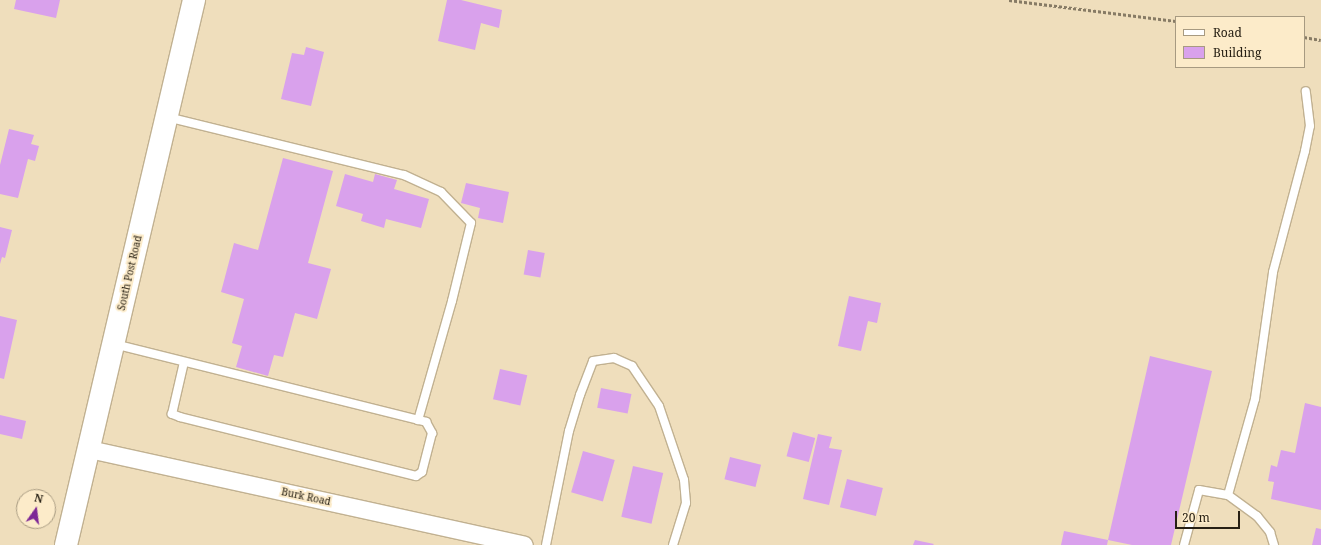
<!DOCTYPE html>
<html>
<head>
<meta charset="utf-8">
<style>
	body { margin:0 }
	#map { position:relative; width:1321px; height:545px; overflow:hidden; background:#efdebc; font-family:"Noto Serif",serif }
	div>[style] { position:absolute }
	.building>* { inset:0; background:#d9a1ec; transform-origin:0 0 }
	.path>* { height:2.5px; margin-top:-1.25px; transform-origin:0; background:repeating-linear-gradient(90deg,#877b65 0 3px,transparent 0 5px) }
	.roads { filter:drop-shadow(1px 0 #c1b191) drop-shadow(-1px 0 #c1b191) drop-shadow(0 1px #c1b191) drop-shadow(0 -1px #c1b191) }
	.lane>* { height:8px; margin:-4px; padding:0 4px; transform-origin:4px; border-radius:4px; background:#fff }
	.street>* { height:17px; margin:-8.5px; padding:0 8.5px; transform-origin:8.5px; border-radius:8.5px; background:#fff }
	.secondary>* { height:22px; margin:-11px; padding:0 11px; transform-origin:11px; border-radius:11px; background:#fff }
	span { translate:-50% -50%; white-space:nowrap; text-align:center; line-height:1.15; -webkit-text-stroke:4px #fcebc9; paint-order:stroke }
	.street-label { font-size:10px; color:#272014 }
	.legend { position:absolute; left:1175px; top:16px; width:130px; height:52px; box-sizing:border-box; background:#fcebc9; border:1px solid #a79a81; margin:0; padding:5px 7px; list-style:none; font-size:12px; color:#272014 }
	.legend li { display:flex; align-items:center; gap:8px; height:20px }
	.legend b { width:20px; border:1px solid #a79a81 }
	.north { position:absolute; left:16px; top:489px; width:40px; height:40px; box-sizing:border-box; background:#fcebc9; border:1px solid #a79a81; border-radius:50%; rotate:14deg; font-size:11px; font-weight:700; line-height:16px; text-align:center; color:#272014 }
	.north::after { content:''; display:block; margin:auto; width:14px; height:18px; background:#7d2796; clip-path:polygon(50% 0,100% 100%,50% 72%,0 100%) }
	.scale { position:absolute; left:1175px; top:511px; width:65px; height:18px; box-sizing:border-box; border:2px solid #272014; border-top:0; padding-left:5px; font-size:12px; line-height:14px; white-space:nowrap; color:#272014; -webkit-text-stroke:3px #fcebc9; paint-order:stroke }
</style>
</head>
<body>
<div id="map">
	<div class="building">
		<i style="clip-path:polygon(16px 0,60px 0,56px 18px,14px 9px)"></i>
		<i style="clip-path:polygon(447px 0,461px 0,502px 10px,499px 28px,481px 23px,475px 50px,438px 41px)"></i>
		<i style="clip-path:polygon(306px 47px,324px 52px,311px 106px,281px 99px,292px 53px,304px 55px)"></i>
		<i style="clip-path:polygon(9px 129px,34px 135px,31px 144px,39px 146px,35px 161px,28px 159px,18px 198px,0 194px,0 165px)"></i>
		<i style="clip-path:polygon(283px 158px,333px 171px,308px 263px,331px 269px,317px 319px,295px 313px,283px 357px,274px 355px,268px 376px,236px 367px,242px 346px,232px 343px,244px 299px,221px 292px,234px 243px,258px 250px)"></i>
		<i style="clip-path:polygon(345px 174px,373px 182px,375px 174px,397px 180px,394px 189px,429px 199px,421px 228px,386px 219px,384px 228px,361px 221px,363px 214px,336px 206px)"></i>
		<i style="clip-path:polygon(466px 183px,509px 192px,503px 223px,478px 218px,480px 208px,461px 203px)"></i>
		<i style="clip-path:polygon(0 227px,12px 230px,5px 258px,2px 257px,0 264px)"></i>
		<i style="left:528px;top:250px;width:17px;height:25px;rotate:10deg"></i>
		<i style="clip-path:polygon(849px 296px,881px 303px,877px 323px,868px 321px,861px 351px,838px 346px)"></i>
		<i style="clip-path:polygon(0 316px,17px 320px,4px 379px,0 378px)"></i>
		<i style="clip-path:polygon(1150px 356px,1212px 371px,1171px 545px,1132px 545px,1108px 540px)"></i>
		<i style="left:500px;top:369px;width:28px;height:31px;rotate:13deg"></i>
		<i style="left:601px;top:388px;width:31px;height:20px;rotate:11deg"></i>
		<i style="clip-path:polygon(1305px 403px,1321px 407px,1321px 510px,1271px 499px,1274px 482px,1268px 481px,1271px 465px,1277px 467px,1281px 450px,1295px 453px)"></i>
		<i style="clip-path:polygon(0 415px,26px 421px,22px 439px,0 434px)"></i>
		<i style="left:793px;top:432px;width:23px;height:25px;rotate:15deg"></i>
		<i style="clip-path:polygon(818px 434px,832px 437px,829px 448px,842px 450px,829px 505px,803px 499px)"></i>
		<i style="left:583px;top:451px;width:33px;height:43px;rotate:16deg"></i>
		<i style="left:730px;top:457px;width:32px;height:23px;rotate:14deg"></i>
		<i style="left:633px;top:466px;width:31px;height:52px;rotate:13deg"></i>
		<i style="left:847px;top:479px;width:37px;height:29px;rotate:14deg"></i>
		<i style="clip-path:polygon(1316px 528px,1321px 529px,1321px 545px,1312px 545px)"></i>
		<i style="clip-path:polygon(1064px 531px,1108px 540px,1107px 545px,1061px 545px)"></i>
		<i style="clip-path:polygon(915px 540px,934px 544px,933px 545px,913px 545px)"></i>
	</div>
	<div class="path">
		<i style="left:1009px;top:0;width:168px;rotate:7.2deg"></i>
		<i style="left:1304px;top:37px;width:17px;rotate:10deg"></i>
	</div>
	<div class="roads">
		<div class="lane">
			<i style="left:167px;top:117px;width:244px;rotate:13.8deg"></i>
			<i style="left:404px;top:175px;width:41px;rotate:24.7deg"></i>
			<i style="left:441px;top:192px;width:43px;rotate:45.9deg"></i>
			<i style="left:471px;top:223px;width:80px;rotate:103.7deg"></i>
			<i style="left:452px;top:301px;width:124px;rotate:105.9deg"></i>
			<i style="left:114px;top:344px;width:322px;rotate:14deg"></i>
			<i style="left:426px;top:422px;width:13px;rotate:61deg"></i>
			<i style="left:432px;top:433px;width:40px;rotate:104.4deg"></i>
			<i style="left:422px;top:472px;width:7px;rotate:146deg"></i>
			<i style="left:416px;top:476px;width:243px;rotate:-166deg"></i>
			<i style="left:180px;top:417px;width:9px;rotate:-159deg"></i>
			<i style="left:172px;top:414px;width:53px;rotate:-77deg"></i>
			<i style="left:1228px;top:495px;width:100px;rotate:-74.3deg"></i>
			<i style="left:1255px;top:399px;width:128px;rotate:-81.9deg"></i>
			<i style="left:1273px;top:272px;width:125px;rotate:-75.2deg"></i>
			<i style="left:1305px;top:151px;width:25px;rotate:-79deg"></i>
			<i style="left:1310px;top:126px;width:35px;rotate:-97deg"></i>
			<i style="left:546px;top:545px;width:116px;rotate:-78.6deg"></i>
			<i style="left:569px;top:431px;width:38px;rotate:-73deg"></i>
			<i style="left:580px;top:395px;width:36px;rotate:-69deg"></i>
			<i style="left:593px;top:361px;width:21px;rotate:-8deg"></i>
			<i style="left:614px;top:358px;width:20px;rotate:24deg"></i>
			<i style="left:632px;top:366px;width:48px;rotate:56deg"></i>
			<i style="left:659px;top:406px;width:78px;rotate:71.3deg"></i>
			<i style="left:684px;top:480px;width:23px;rotate:85deg"></i>
			<i style="left:686px;top:503px;width:44px;rotate:107.2deg"></i>
			<i style="left:1184px;top:545px;width:57px;rotate:-74.7deg"></i>
			<i style="left:1199px;top:490px;width:29px;rotate:10deg"></i>
			<i style="left:1228px;top:495px;width:36px;rotate:36deg"></i>
			<i style="left:1257px;top:516px;width:21px;rotate:51deg"></i>
			<i style="left:1270px;top:532px;width:14px;rotate:73deg"></i>
		</div>
		<div class="street">
			<i style="left:89px;top:449px;width:445px;rotate:12.4deg"></i>
		</div>
		<div class="secondary">
			<i style="left:66px;top:545px;width:560px;rotate:-76.78deg"></i>
		</div>
	</div>
	<div class="street-label">
		<span style="left:130px;top:273px;rotate:-77deg">South Post Road</span>
		<span style="left:306px;top:497px;rotate:12deg">Burk Road</span>
	</div>
	<ul class="legend">
	<li><b style="height:5px;background:#fff"></b>Road</li>
	<li><b style="height:11px;background:#d9a1ec"></b>Building</li>
	</ul>
	<div class="north">N</div>
	<div class="scale">20 m</div>
</div>
</body>
</html>
